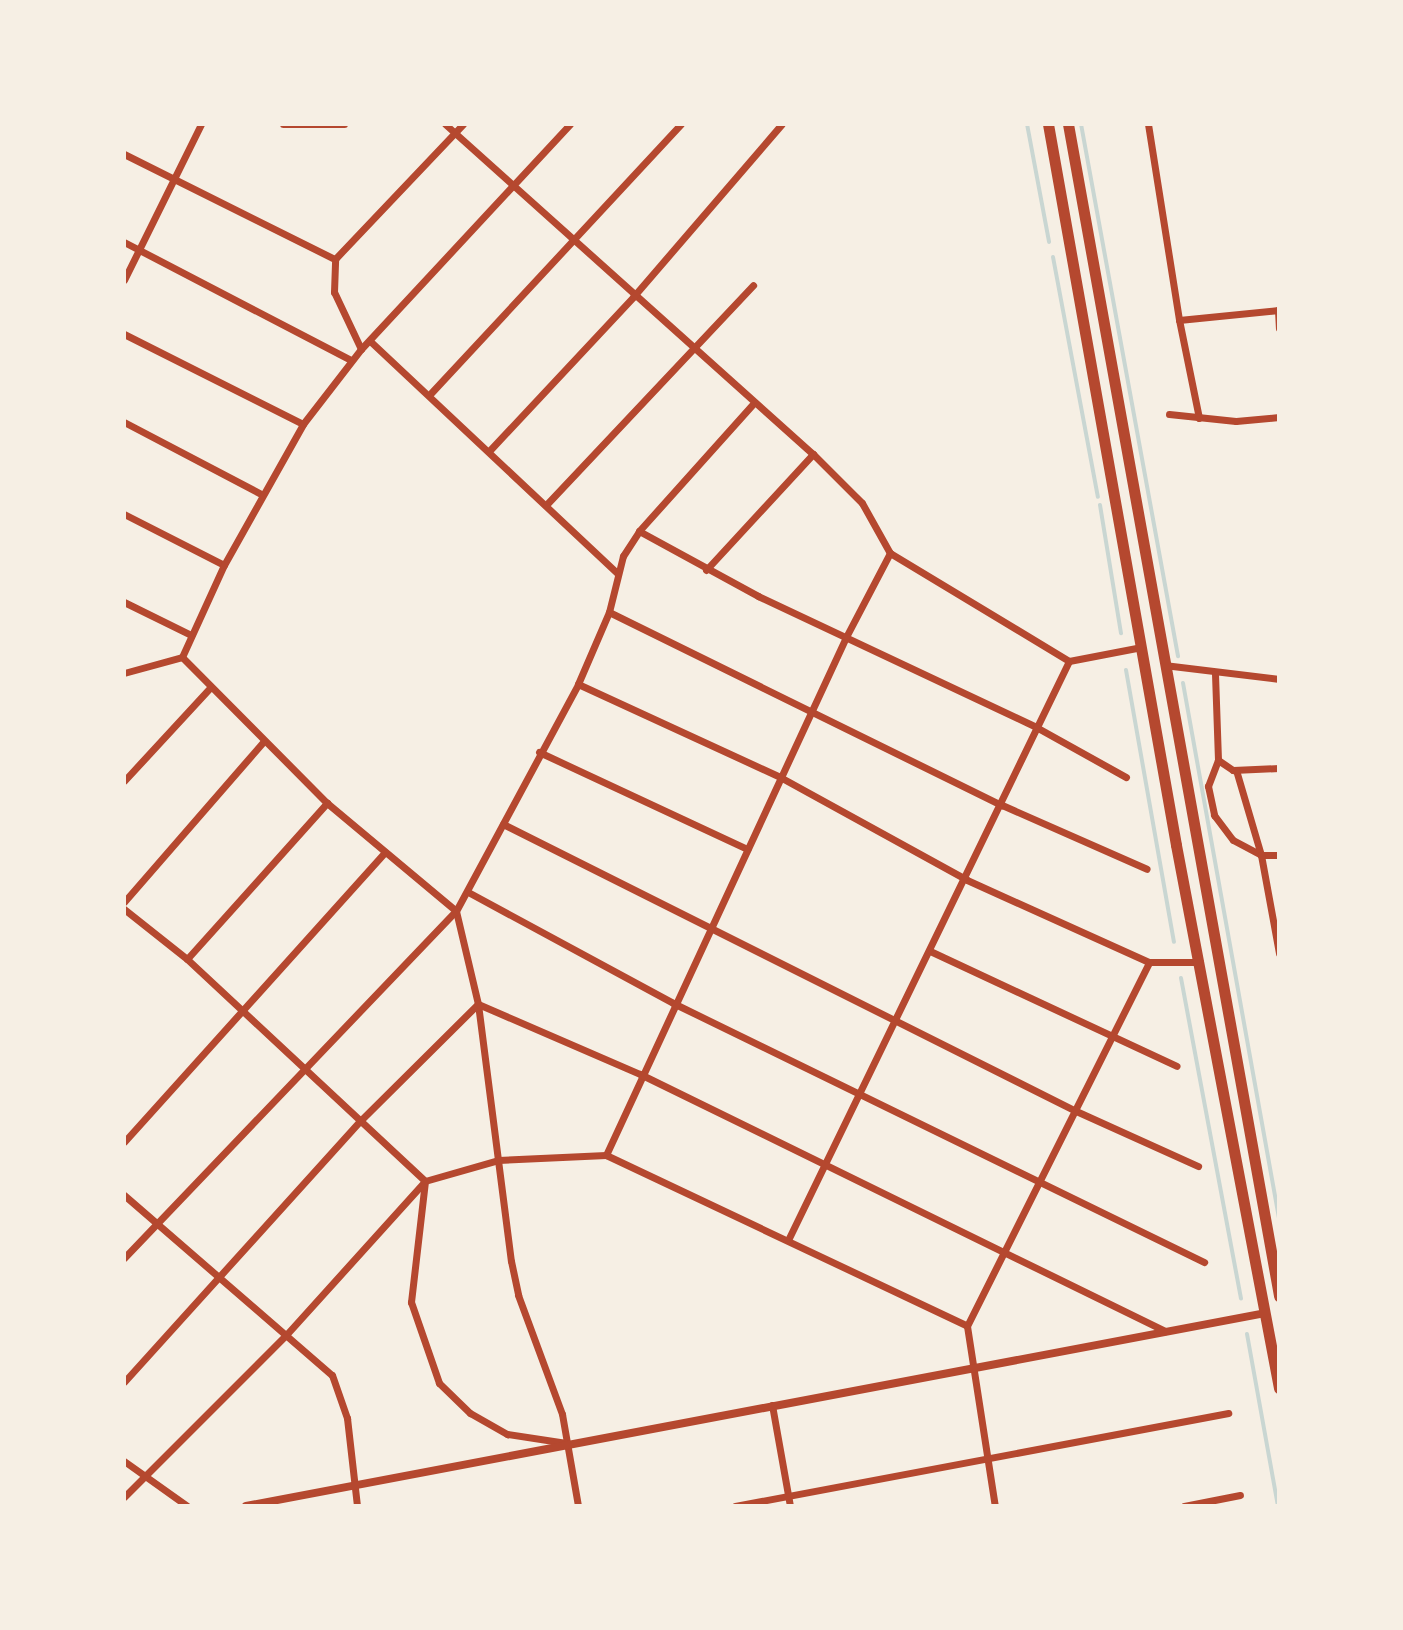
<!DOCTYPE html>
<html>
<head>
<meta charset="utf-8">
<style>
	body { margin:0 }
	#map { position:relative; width:1403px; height:1630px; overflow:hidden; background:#f6efe4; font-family:"Golos Text",sans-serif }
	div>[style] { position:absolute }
	.stream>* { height:4px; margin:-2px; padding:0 2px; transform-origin:2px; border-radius:2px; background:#c9d6d2 }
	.minor>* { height:7px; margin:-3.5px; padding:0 3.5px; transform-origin:3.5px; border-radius:3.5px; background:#b5482f }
	.tertiary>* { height:8px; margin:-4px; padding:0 4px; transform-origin:4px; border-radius:4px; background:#b5482f }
	.primary>* { height:11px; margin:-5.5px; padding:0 5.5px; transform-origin:5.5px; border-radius:5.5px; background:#b5482f }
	span { translate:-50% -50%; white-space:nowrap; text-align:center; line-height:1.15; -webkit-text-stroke:6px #f6efe4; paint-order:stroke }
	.frame { position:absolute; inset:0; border:126px solid #f6efe4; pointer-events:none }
</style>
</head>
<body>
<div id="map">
	<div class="stream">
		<i style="left:1027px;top:124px;width:120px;rotate:79.4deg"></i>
		<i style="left:1081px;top:124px;width:541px;rotate:79.67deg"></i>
		<i style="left:1053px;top:257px;width:244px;rotate:79.4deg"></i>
		<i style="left:1100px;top:505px;width:130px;rotate:80.7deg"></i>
		<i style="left:1126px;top:670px;width:276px;rotate:80deg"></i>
		<i style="left:1183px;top:683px;width:544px;rotate:79.83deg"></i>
		<i style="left:1181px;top:978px;width:326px;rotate:79.4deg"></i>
		<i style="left:1247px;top:1334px;width:175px;rotate:79.8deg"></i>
	</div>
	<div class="minor">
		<i style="left:283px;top:124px;width:61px"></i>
		<i style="left:445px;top:124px;width:494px;rotate:41.9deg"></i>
		<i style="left:813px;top:454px;width:69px;rotate:45deg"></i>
		<i style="left:862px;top:503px;width:57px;rotate:60.8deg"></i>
		<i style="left:890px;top:553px;width:209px;rotate:31.1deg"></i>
		<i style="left:1069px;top:661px;width:74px;rotate:-10.9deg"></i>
		<i style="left:1148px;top:124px;width:198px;rotate:81deg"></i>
		<i style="left:124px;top:154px;width:236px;rotate:26.5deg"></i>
		<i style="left:124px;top:242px;width:256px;rotate:27.5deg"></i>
		<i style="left:124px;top:280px;width:174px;rotate:-63.7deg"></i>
		<i style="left:1278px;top:310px;width:18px;rotate:87deg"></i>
		<i style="left:124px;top:334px;width:200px;rotate:26.7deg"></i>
		<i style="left:370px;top:341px;width:340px;rotate:43.2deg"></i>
		<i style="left:361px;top:349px;width:63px;rotate:-115.3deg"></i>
		<i style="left:334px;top:292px;width:33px;rotate:-88deg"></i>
		<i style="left:335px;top:259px;width:186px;rotate:-46.5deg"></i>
		<i style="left:431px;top:393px;width:367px;rotate:-47.1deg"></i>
		<i style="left:1169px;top:414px;width:67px;rotate:6deg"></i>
		<i style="left:1236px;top:421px;width:43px;rotate:-5.3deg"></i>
		<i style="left:1199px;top:418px;width:100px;rotate:-101.5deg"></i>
		<i style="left:1179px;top:320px;width:100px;rotate:-5.7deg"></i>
		<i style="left:124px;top:422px;width:155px;rotate:27.7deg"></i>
		<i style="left:490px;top:450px;width:209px;rotate:-46.9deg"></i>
		<i style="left:633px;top:297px;width:228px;rotate:-49.3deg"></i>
		<i style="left:546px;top:505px;width:302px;rotate:-46.7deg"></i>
		<i style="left:124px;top:514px;width:112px;rotate:27deg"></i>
		<i style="left:639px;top:531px;width:136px;rotate:28.6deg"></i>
		<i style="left:758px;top:596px;width:307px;rotate:25.2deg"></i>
		<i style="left:1036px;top:727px;width:103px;rotate:29.1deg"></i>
		<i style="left:706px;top:570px;width:158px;rotate:-47.3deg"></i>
		<i style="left:124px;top:602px;width:75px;rotate:26.2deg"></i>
		<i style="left:609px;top:612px;width:438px;rotate:26.2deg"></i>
		<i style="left:1002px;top:805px;width:158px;rotate:23.8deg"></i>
		<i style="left:182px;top:657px;width:206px;rotate:45.2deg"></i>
		<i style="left:327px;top:803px;width:168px;rotate:39.9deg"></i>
		<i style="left:456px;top:911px;width:96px;rotate:76.7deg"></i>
		<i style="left:478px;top:1004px;width:259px;rotate:82.7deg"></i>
		<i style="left:511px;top:1261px;width:35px;rotate:78deg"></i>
		<i style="left:518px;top:1295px;width:127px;rotate:69.7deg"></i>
		<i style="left:562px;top:1414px;width:93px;rotate:80.1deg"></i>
		<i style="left:182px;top:657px;width:101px;rotate:-65.5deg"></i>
		<i style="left:224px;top:565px;width:162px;rotate:-60.7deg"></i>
		<i style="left:303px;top:424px;width:95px;rotate:-52.3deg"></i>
		<i style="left:361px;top:349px;width:307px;rotate:-47.1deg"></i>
		<i style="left:1164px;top:665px;width:116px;rotate:6.9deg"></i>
		<i style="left:124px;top:673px;width:60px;rotate:-15.4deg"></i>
		<i style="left:1215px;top:674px;width:86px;rotate:88deg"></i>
		<i style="left:1218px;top:760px;width:18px;rotate:34deg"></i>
		<i style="left:1233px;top:770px;width:46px;rotate:-2.5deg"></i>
		<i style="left:578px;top:684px;width:222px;rotate:24.7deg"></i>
		<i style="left:780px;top:777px;width:213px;rotate:28.8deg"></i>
		<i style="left:967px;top:880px;width:200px;rotate:24.3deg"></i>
		<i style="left:1149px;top:962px;width:51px"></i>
		<i style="left:539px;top:752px;width:230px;rotate:25deg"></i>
		<i style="left:1218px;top:760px;width:28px;rotate:111deg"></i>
		<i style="left:1208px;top:786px;width:30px;rotate:78deg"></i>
		<i style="left:1214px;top:815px;width:31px;rotate:53deg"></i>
		<i style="left:1233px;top:840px;width:32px;rotate:28deg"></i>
		<i style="left:1236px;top:770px;width:89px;rotate:73.6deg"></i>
		<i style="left:124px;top:781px;width:125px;rotate:-47.3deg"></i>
		<i style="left:503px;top:824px;width:641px;rotate:26.61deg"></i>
		<i style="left:1076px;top:1111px;width:134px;rotate:24.3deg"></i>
		<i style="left:1279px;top:855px;width:18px;rotate:180deg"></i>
		<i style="left:1261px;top:855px;width:100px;rotate:79.6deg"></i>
		<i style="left:468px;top:892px;width:233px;rotate:28.4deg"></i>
		<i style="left:673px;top:1003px;width:591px;rotate:26deg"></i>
		<i style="left:124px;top:902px;width:212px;rotate:-49deg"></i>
		<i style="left:124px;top:909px;width:80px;rotate:38.4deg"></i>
		<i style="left:187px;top:959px;width:325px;rotate:43deg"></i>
		<i style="left:425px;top:1181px;width:122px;rotate:96.6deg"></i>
		<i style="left:411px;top:1302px;width:86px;rotate:70.9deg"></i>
		<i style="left:439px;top:1383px;width:43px;rotate:44.1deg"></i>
		<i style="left:470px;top:1413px;width:43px;rotate:29.6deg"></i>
		<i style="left:507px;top:1434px;width:60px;rotate:8.7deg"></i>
		<i style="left:930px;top:951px;width:272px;rotate:25deg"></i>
		<i style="left:187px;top:959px;width:210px;rotate:-48.1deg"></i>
		<i style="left:124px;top:1142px;width:390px;rotate:-48deg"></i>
		<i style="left:606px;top:1155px;width:571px;rotate:-65.14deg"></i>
		<i style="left:846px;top:637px;width:95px;rotate:-62.4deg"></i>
		<i style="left:124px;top:1195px;width:275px;rotate:40.9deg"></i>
		<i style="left:332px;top:1375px;width:46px;rotate:70.8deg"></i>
		<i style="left:347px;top:1418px;width:89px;rotate:83.5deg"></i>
		<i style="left:789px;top:1238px;width:641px;rotate:-64.11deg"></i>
		<i style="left:124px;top:1258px;width:480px;rotate:-46.3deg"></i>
		<i style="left:456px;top:911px;width:258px;rotate:-61.7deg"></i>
		<i style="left:578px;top:684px;width:78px;rotate:-66.7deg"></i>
		<i style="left:609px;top:612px;width:58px;rotate:-76deg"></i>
		<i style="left:623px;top:556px;width:30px;rotate:-57deg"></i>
		<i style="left:639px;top:531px;width:169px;rotate:-48.1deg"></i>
		<i style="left:967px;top:1326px;width:407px;rotate:-63.4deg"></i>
		<i style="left:124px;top:1382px;width:353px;rotate:-47.9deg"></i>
		<i style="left:361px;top:1120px;width:165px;rotate:-44.8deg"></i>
		<i style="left:478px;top:1004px;width:176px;rotate:23.4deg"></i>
		<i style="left:640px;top:1074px;width:585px;rotate:26.08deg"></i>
		<i style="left:772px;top:1405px;width:103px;rotate:79.9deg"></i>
		<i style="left:124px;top:1461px;width:77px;rotate:35.5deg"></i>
		<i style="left:124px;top:1497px;width:229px;rotate:-45deg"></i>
		<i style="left:286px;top:1335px;width:207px;rotate:-47.9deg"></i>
		<i style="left:425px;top:1181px;width:76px;rotate:-16deg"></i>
		<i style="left:498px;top:1160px;width:108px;rotate:-2.7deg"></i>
		<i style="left:606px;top:1155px;width:399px;rotate:25.3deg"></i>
		<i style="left:967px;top:1326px;width:182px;rotate:81.2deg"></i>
		<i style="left:735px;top:1506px;width:502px;rotate:-10.68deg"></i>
		<i style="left:1184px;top:1506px;width:57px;rotate:-11.1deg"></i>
	</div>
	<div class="tertiary">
		<i style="left:246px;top:1506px;width:1037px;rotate:-10.72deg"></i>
	</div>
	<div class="primary">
		<i style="left:1048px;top:124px;width:732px;rotate:79.93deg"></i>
		<i style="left:1176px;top:845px;width:553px;rotate:79.26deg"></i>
		<i style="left:1068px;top:124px;width:1191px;rotate:79.79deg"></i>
	</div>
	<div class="frame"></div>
</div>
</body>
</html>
